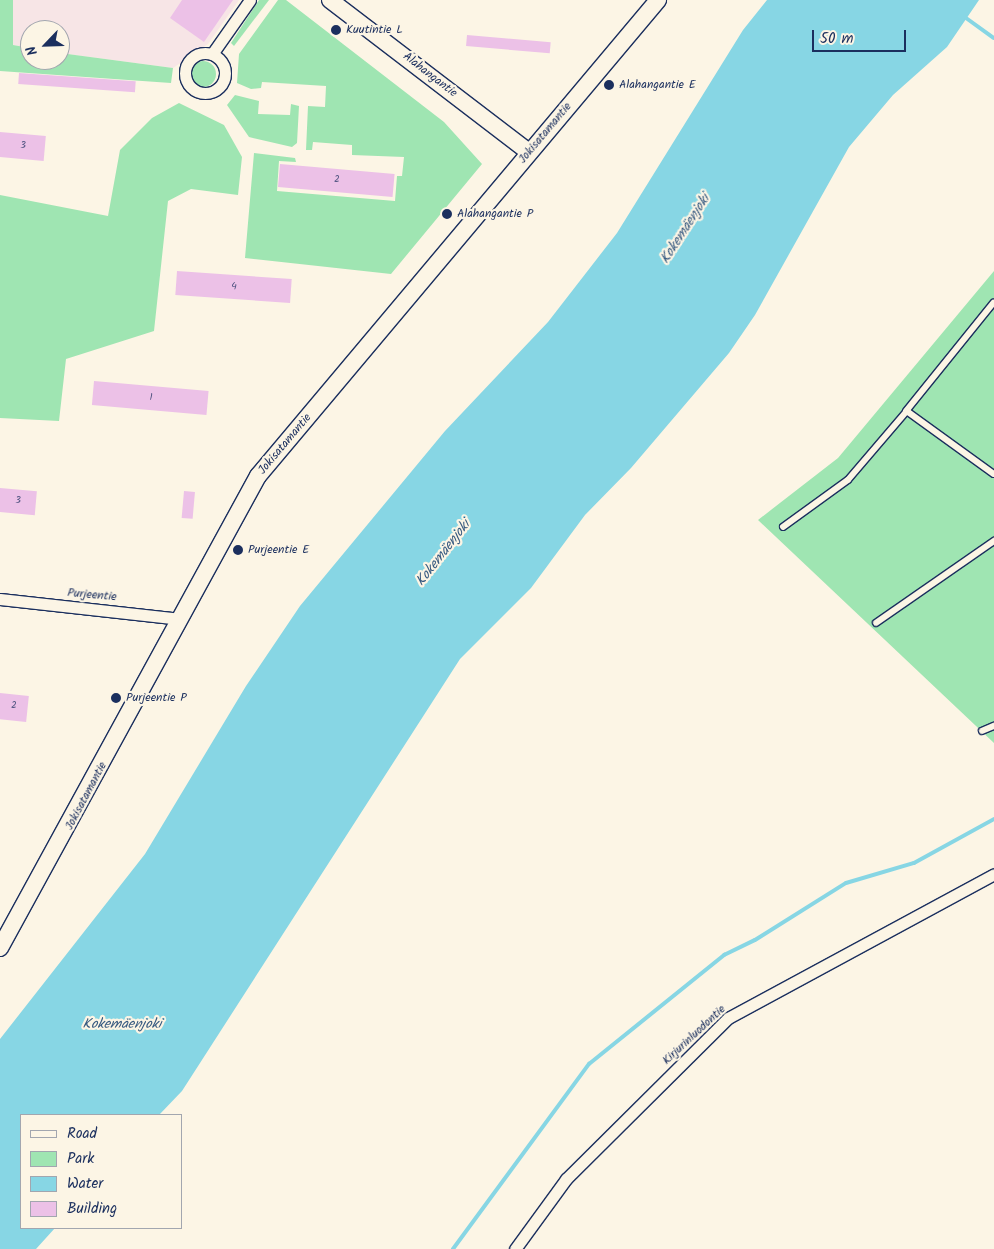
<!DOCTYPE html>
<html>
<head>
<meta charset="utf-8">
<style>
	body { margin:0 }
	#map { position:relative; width:994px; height:1249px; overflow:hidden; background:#fcf5e5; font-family:Kalam,sans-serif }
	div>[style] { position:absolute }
	.built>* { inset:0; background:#f7e5e6 }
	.green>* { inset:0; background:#9fe5b2 }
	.round { border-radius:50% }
	.water>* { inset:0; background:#87d6e4 }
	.stream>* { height:4px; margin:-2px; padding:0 2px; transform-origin:2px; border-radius:2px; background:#87d6e4 }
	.building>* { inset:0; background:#ecc1e7; transform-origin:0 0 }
	.roads { filter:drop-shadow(1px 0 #1b2f5e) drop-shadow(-1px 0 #1b2f5e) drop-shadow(0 1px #1b2f5e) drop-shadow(0 -1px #1b2f5e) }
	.lane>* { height:5.5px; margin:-2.75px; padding:0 2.75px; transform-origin:2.75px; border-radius:2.75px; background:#fcf5e5 }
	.street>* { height:11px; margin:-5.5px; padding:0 5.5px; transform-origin:5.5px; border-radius:5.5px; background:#fcf5e5 }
	.street>.ring { margin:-5.5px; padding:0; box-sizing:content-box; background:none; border:11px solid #fcf5e5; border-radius:50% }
	.secondary>* { height:16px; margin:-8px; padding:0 8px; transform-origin:8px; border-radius:8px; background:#fcf5e5 }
	.dots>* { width:14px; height:14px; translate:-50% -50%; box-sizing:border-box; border:2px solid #fcf5e5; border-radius:50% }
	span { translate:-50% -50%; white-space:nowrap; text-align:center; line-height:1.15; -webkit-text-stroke:4.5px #fcf5e5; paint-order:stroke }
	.number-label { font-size:10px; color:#4f5480 }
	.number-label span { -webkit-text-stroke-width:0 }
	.poi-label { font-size:12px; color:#1b2f5e }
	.left { translate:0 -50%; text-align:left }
	.street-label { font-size:12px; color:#1b2f5e }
	.water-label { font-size:14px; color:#365980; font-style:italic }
	.legend { position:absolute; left:20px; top:1114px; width:162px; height:115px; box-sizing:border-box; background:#fcf5e5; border:1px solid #a2a6af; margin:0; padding:6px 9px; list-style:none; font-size:15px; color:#1b2f5e }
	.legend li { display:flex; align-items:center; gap:10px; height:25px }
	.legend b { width:25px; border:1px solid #a2a6af }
	.north { position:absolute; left:20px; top:20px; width:50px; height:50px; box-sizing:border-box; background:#fcf5e5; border:1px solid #a2a6af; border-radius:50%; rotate:246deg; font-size:14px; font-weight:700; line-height:20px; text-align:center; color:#1b2f5e }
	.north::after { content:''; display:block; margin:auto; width:18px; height:22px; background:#1b2f5e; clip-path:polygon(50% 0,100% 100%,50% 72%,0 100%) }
	.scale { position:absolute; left:812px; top:30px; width:94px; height:22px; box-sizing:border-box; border:2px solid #1b2f5e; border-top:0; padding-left:6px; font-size:15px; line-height:18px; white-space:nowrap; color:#1b2f5e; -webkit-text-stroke:4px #fcf5e5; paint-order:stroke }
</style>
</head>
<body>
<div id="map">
	<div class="built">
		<i style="clip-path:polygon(13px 0,239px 0,208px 44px,173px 68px,60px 53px,60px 30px,30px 30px,30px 48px,13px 45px)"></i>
	</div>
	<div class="green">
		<i style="clip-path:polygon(0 0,13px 0,13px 45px,30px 48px,30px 60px,60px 60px,60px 53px,173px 68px,171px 83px,0 71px)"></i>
		<i style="clip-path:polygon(259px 0,269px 0,234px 46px,231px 43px)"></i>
		<i style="clip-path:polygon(278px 0,286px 0,444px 122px,482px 164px,391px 274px,245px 258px,254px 153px,295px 158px,296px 162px,279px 161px,277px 191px,395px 201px,397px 176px,402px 176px,404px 157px,352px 155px,352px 145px,313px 142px,312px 150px,306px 150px,308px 106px,325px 107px,326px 86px,262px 82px,261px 88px,251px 89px,237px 83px,239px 54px)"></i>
		<i class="round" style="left:190px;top:61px;width:26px;height:26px"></i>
		<i style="clip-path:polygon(235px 95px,259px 101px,258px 114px,290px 115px,291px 104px,299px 106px,297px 143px,292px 147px,249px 137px,227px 105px)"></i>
		<i style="clip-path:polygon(179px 103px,224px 125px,242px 157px,238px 195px,191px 189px,168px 201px,154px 331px,66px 359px,59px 421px,0 418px,0 195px,108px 216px,120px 150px,152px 118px)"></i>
		<i style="clip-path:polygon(994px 271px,994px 743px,758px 520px,838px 458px)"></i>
	</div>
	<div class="water">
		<i style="clip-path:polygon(767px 0,979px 0,947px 47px,893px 95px,849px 147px,755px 315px,729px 353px,631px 468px,585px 515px,531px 588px,460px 659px,182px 1091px,159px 1115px,21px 1115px,21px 1228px,55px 1228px,36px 1249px,0 1249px,0 1039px,145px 854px,246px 686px,300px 606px,445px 431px,548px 322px,617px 233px,743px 30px)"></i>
	</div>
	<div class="stream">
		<i style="left:966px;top:18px;width:34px;rotate:36deg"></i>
		<i style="left:453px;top:1249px;width:230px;rotate:-53.7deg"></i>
		<i style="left:589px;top:1064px;width:174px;rotate:-38.9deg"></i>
		<i style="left:724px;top:955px;width:34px;rotate:-26deg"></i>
		<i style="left:755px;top:940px;width:107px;rotate:-32.1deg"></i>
		<i style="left:846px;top:883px;width:71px;rotate:-16.4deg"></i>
		<i style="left:914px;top:863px;width:91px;rotate:-28.8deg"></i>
	</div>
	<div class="building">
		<i style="clip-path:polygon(182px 0,233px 0,204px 42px,170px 18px)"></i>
		<i style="left:467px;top:35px;width:84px;height:11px;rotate:5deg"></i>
		<i style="left:19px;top:73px;width:117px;height:11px;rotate:4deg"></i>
		<i style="left:0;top:132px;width:46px;height:25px;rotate:5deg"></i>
		<i style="left:280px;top:164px;width:115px;height:23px;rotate:5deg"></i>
		<i style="left:177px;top:271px;width:115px;height:24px;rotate:4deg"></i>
		<i style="left:94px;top:381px;width:115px;height:24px;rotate:5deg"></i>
		<i style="left:0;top:488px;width:37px;height:24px;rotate:5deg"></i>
		<i style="left:184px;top:491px;width:11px;height:27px;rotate:5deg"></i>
		<i style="left:0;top:693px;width:29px;height:26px;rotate:6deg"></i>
	</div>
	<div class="roads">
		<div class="lane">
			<i style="left:994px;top:303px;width:139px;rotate:128.9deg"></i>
			<i style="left:907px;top:411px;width:107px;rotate:35.9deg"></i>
			<i style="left:783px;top:527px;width:80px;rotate:-35.9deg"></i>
			<i style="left:848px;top:480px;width:91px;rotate:-49.5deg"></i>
			<i style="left:876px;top:623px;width:144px;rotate:-34.8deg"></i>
			<i style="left:982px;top:731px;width:13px;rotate:-23deg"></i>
		</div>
		<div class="street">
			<i class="ring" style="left:185px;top:53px;width:29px;height:29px"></i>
			<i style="left:212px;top:54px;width:66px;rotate:-54.9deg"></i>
			<i style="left:0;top:599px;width:182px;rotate:6.3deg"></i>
			<i style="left:515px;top:1249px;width:87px;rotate:-53.9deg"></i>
			<i style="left:566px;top:1179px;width:228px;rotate:-44.8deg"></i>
			<i style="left:728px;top:1018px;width:302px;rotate:-28.4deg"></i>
		</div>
		<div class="secondary">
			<i style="left:330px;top:0;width:250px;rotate:37.4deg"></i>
			<i style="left:0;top:948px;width:538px;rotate:-61.34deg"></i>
			<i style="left:258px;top:476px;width:622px;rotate:-49.96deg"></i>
		</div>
	</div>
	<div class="dots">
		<i style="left:336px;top:30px;background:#1b2f5e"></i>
		<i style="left:609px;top:85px;background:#1b2f5e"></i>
		<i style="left:447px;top:214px;background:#1b2f5e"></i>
		<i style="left:238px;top:550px;background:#1b2f5e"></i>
		<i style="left:116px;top:698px;background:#1b2f5e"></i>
	</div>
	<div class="number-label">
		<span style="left:23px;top:146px">3</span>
		<span style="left:337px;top:180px">2</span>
		<span style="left:234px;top:287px">4</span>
		<span style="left:151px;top:398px">1</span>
		<span style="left:18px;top:501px">3</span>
		<span style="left:14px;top:706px">2</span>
	</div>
	<div class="poi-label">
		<span class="left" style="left:346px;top:30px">Kuutintie L</span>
		<span class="left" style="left:619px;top:85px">Alahangantie E</span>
		<span class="left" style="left:457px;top:214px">Alahangantie P</span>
		<span class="left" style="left:248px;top:550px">Purjeentie E</span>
		<span class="left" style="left:126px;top:698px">Purjeentie P</span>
	</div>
	<div class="street-label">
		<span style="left:430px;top:75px;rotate:38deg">Alahangantie</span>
		<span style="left:545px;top:133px;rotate:-50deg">Jokisatamantie</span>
		<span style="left:285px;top:444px;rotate:-50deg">Jokisatamantie</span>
		<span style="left:92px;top:595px;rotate:5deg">Purjeentie</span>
		<span style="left:86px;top:796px;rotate:-62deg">Jokisatamantie</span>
		<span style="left:694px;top:1035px;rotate:-43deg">Kirjurinluodontie</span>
	</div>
	<div class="water-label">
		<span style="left:685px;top:229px;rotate:-57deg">Kokemäenjoki</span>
		<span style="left:443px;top:553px;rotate:-52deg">Kokemäenjoki</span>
		<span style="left:122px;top:1024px">Kokemäenjoki</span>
	</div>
	<ul class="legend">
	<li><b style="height:6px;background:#fcf5e5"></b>Road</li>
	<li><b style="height:14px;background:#9fe5b2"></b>Park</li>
	<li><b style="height:14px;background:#87d6e4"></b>Water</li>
	<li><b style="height:14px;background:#ecc1e7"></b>Building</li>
	</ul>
	<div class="north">N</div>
	<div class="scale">50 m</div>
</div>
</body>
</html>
